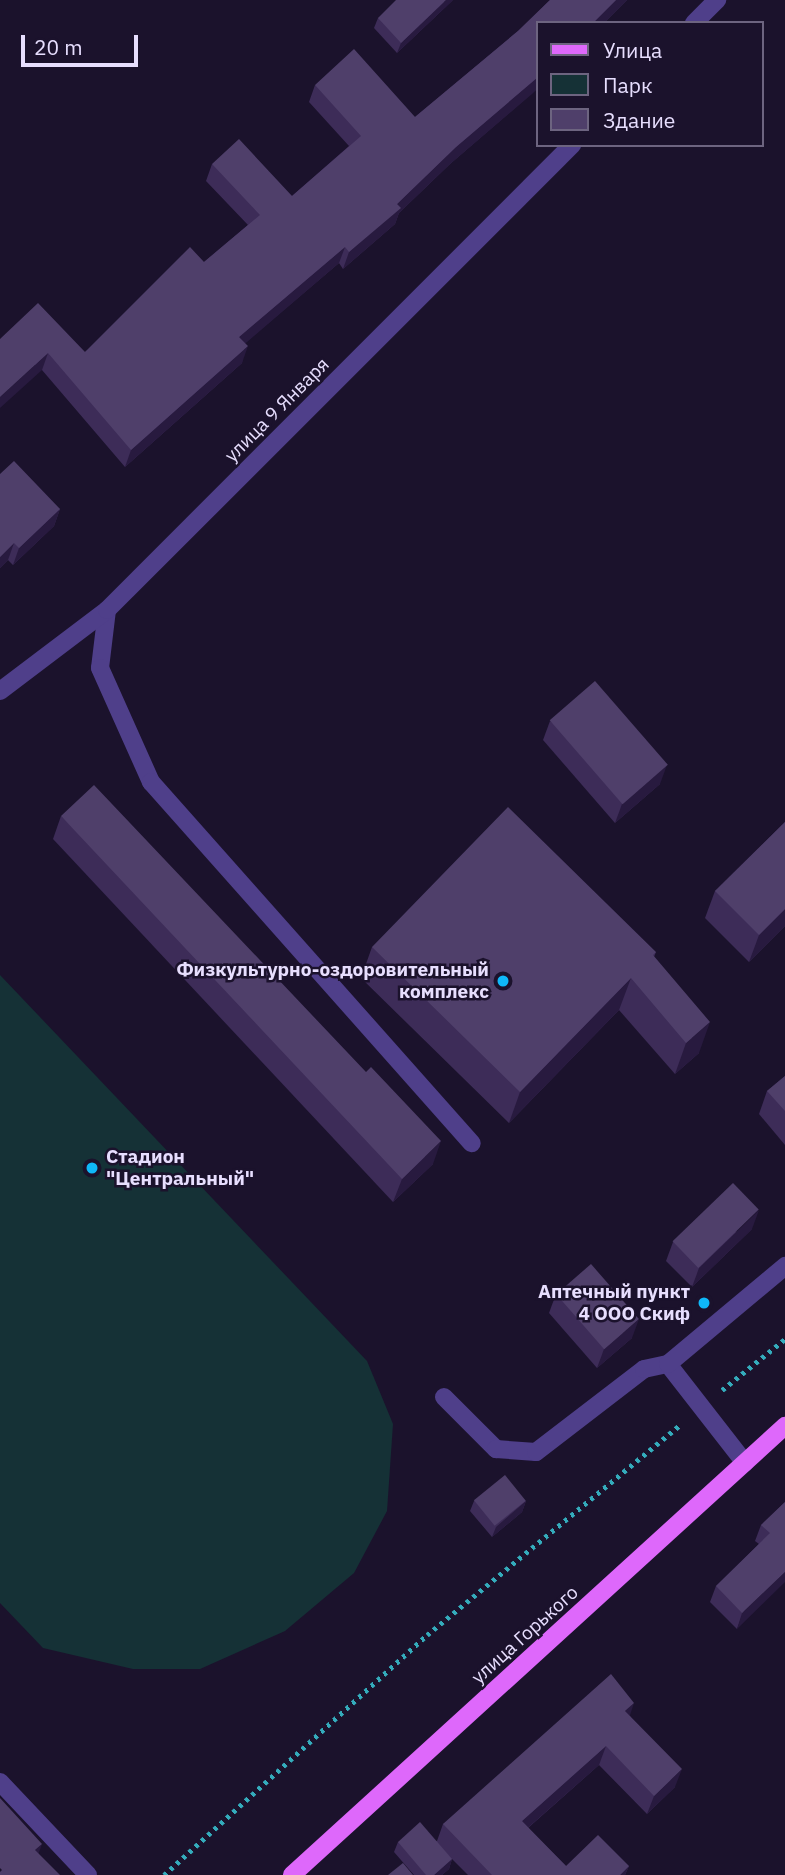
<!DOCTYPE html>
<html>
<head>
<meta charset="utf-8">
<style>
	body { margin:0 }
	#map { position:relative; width:785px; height:1875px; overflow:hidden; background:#1b122c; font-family:"IBM Plex Sans",sans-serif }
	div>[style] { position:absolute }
	.green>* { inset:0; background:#153136 }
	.path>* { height:4.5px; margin-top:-2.25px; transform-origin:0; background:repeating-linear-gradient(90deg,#34acbc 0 3.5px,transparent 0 8.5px) }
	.service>* { height:18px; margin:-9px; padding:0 9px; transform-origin:9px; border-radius:9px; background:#4f3f8a }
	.minor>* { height:18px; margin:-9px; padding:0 9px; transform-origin:9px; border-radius:9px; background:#4f3f8a }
	.primary>* { height:18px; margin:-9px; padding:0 9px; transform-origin:9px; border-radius:9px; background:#de68fb }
	.wall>* { inset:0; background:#3d2c58 }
	.shaded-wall>* { inset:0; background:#281a3f }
	.building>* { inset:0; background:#4f3f6a; transform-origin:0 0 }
	.dots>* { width:19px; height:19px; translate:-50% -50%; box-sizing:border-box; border:4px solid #1b122c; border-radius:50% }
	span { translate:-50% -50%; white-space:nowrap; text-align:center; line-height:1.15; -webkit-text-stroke:5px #1b122c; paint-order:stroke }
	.street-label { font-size:19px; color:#e7defe }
	.poi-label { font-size:19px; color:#e7defe; font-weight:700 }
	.right { translate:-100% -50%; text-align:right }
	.left { translate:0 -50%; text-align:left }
	.legend { position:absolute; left:536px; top:21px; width:228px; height:126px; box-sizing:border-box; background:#1b122c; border:2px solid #6d6480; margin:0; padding:9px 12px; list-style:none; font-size:21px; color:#e7defe }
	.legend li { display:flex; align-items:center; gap:14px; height:35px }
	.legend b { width:35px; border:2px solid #6d6480 }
	.scale { position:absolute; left:21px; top:35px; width:117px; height:32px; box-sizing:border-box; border:4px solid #e7defe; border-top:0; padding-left:9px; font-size:21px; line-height:24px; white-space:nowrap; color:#e7defe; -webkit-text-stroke:5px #1b122c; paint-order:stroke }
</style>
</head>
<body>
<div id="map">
	<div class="green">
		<i style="clip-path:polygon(0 975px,367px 1361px,393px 1424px,387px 1511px,354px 1573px,285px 1631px,200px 1669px,133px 1669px,43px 1648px,0 1603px)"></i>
	</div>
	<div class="path">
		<i style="left:722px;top:1390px;width:81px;rotate:-39deg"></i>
		<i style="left:164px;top:1875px;width:356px;rotate:-42.4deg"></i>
		<i style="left:427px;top:1635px;width:329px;rotate:-39.7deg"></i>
	</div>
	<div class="service">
		<i style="left:107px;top:610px;width:58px;rotate:96.9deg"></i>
		<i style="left:100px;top:668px;width:125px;rotate:65.9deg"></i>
		<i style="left:151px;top:782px;width:483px;rotate:48.4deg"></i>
		<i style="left:444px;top:1397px;width:74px;rotate:45deg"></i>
		<i style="left:496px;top:1449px;width:40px;rotate:4.3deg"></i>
		<i style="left:536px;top:1452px;width:136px;rotate:-37.5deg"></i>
		<i style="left:644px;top:1369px;width:25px;rotate:-12deg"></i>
		<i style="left:745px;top:1463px;width:125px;rotate:-127.9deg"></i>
		<i style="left:668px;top:1364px;width:153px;rotate:-39.9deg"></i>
	</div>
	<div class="minor">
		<i style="left:694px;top:23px;width:33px;rotate:-45deg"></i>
		<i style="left:0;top:691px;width:134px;rotate:-37.1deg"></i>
		<i style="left:107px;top:610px;width:658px;rotate:-45deg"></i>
		<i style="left:0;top:1782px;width:128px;rotate:46.6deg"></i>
	</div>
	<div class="primary">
		<i style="left:292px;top:1875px;width:667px;rotate:-42.33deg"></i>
	</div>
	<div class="wall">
		<i style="clip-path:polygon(453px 0,397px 53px,374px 28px,378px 18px)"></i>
		<i style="clip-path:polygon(550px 0,627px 0,604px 23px,538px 23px,538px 88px,450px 164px,399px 213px,395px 224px,343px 269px,339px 263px,245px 343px,242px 363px,125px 467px,42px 370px,0 339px,85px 352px,204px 262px,248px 225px,206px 181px,212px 164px,292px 196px,349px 146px,309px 102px,315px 85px,415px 117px,518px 31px)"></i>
		<i style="clip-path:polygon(0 474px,60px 509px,54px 526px,13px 565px,8px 560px,0 568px)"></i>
		<i style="clip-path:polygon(550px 721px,660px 784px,615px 823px,543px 740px)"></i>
		<i style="clip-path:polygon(61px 816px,433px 1164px,393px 1202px,53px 839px)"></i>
		<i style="clip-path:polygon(785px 822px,785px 926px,749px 962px,705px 918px,715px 891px)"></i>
		<i style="clip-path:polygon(372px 947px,656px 952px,654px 957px,699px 1053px,675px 1074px,619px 1010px,509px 1123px,361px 978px)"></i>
		<i style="clip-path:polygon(785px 1076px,785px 1145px,759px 1114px,767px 1091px)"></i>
		<i style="clip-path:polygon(752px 1229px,692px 1287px,666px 1261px,673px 1242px)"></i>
		<i style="clip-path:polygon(556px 1294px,632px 1338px,597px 1368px,549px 1313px)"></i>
		<i style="clip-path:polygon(474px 1501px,526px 1501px,522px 1512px,492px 1537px,470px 1511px)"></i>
		<i style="clip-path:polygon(785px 1502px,737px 1629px,710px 1602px,716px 1586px,759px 1544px,755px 1541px,761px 1525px)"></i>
		<i style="clip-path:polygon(630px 1716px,675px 1787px,647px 1814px,599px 1765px,528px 1828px,566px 1866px,629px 1866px,625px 1875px,468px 1875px,452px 1859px,449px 1869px,442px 1875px,414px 1875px,394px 1852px,398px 1842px,437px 1841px,443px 1824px)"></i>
	</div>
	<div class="shaded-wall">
		<i style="clip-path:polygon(446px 0,453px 0,397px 53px,401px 43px)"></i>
		<i style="clip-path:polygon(616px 0,627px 0,604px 23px,593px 23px)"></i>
		<i style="clip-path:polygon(538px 77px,538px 88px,532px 94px,450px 164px,399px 213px,395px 224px,343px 269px,349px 252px,397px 204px,456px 147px)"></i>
		<i style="clip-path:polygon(345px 247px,339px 263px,233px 354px,239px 337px)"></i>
		<i style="clip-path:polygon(248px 346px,242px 363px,125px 467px,131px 450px)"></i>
		<i style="clip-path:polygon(48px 353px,42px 370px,0 408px,0 397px)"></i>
		<i style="clip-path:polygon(60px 509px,54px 526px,13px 565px,19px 548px)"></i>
		<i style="clip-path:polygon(14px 543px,8px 560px,0 568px,0 557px)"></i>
		<i style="clip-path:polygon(667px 765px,660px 784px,615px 823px,622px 804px)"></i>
		<i style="clip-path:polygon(785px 909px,785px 926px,749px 962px,759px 935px)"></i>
		<i style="clip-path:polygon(631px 978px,619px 1010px,509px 1123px,520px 1092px)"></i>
		<i style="clip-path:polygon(710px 1022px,699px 1053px,675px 1074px,686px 1043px)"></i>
		<i style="clip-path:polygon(441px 1141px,433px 1164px,393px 1202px,402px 1179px)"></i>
		<i style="clip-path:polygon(759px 1210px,752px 1229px,692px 1287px,699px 1268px)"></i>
		<i style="clip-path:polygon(639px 1319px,632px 1338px,597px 1368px,604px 1349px)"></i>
		<i style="clip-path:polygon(526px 1501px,522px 1512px,492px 1537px,496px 1527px)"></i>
		<i style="clip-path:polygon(785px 1572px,785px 1582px,737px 1629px,742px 1613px)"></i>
		<i style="clip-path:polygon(634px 1703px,628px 1721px,625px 1711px)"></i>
		<i style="clip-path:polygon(606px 1746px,599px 1765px,515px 1839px,522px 1821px)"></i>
		<i style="clip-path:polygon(682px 1769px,675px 1787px,647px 1814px,654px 1796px)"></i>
		<i style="clip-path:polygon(42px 1844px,36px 1861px,35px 1850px)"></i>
		<i style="clip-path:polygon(452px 1859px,449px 1869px,442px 1875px,434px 1875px)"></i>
		<i style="clip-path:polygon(629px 1866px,625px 1875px,620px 1875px)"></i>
	</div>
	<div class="building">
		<i style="clip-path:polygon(396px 0,446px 0,401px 43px,378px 18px)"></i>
		<i style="clip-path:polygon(550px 0,616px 0,593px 23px,538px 23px,538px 77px,456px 147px,397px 204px,401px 208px,349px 252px,345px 247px,239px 337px,248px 346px,131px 450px,48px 353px,0 397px,0 339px,38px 303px,85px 352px,190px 247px,204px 262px,260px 215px,212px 164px,239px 139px,292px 196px,361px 136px,315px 85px,354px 49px,415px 117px,518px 31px)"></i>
		<i style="clip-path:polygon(14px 461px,60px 509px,19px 548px,14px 543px,0 557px,0 474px)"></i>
		<i style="left:595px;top:681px;width:111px;height:60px;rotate:49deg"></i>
		<i style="clip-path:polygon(94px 785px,366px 1072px,371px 1067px,441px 1141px,402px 1179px,61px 816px)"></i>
		<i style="clip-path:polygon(508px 807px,656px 952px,653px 955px,710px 1022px,686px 1043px,631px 978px,520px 1092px,372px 947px)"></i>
		<i style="clip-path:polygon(785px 822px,785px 909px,759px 935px,715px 891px)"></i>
		<i style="clip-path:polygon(785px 1076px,785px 1111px,767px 1091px)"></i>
		<i style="left:733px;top:1183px;width:37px;height:84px;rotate:46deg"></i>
		<i style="left:591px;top:1264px;width:73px;height:46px;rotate:49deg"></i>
		<i style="left:505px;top:1475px;width:33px;height:40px;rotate:51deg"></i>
		<i style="clip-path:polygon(785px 1502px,785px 1572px,742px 1613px,716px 1586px,770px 1533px,761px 1525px)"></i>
		<i style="clip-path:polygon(611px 1674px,634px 1703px,625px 1711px,682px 1769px,654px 1796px,606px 1746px,522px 1821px,566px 1866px,598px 1835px,629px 1866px,620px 1875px,492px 1875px,443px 1824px)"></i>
		<i style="clip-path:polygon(0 1798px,42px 1844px,35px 1850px,60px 1875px,0 1875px,0 1872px,2px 1870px,0 1868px)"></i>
		<i style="clip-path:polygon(420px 1822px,452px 1859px,434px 1875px,426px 1875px,398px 1842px)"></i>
		<i style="clip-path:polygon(403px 1863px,413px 1875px,388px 1875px)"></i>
	</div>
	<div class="dots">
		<i style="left:503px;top:981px;background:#0fb8f9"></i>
		<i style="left:92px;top:1168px;background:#0fb8f9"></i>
		<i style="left:704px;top:1303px;background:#0fb8f9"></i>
	</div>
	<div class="street-label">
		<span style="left:277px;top:410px;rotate:-45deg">улица 9 Января</span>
		<span style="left:525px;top:1635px;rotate:-42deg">улица Горького</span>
	</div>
	<div class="poi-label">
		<span class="right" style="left:489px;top:981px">Физкультурно-оздоровительный<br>комплекс</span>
		<span class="left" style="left:106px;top:1168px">Стадион<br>"Центральный"</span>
		<span class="right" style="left:690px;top:1303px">Аптечный пункт<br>4 ООО Скиф</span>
	</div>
	<ul class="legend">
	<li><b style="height:9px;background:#de68fb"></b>Улица</li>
	<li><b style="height:19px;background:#153136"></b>Парк</li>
	<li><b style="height:19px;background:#4f3f6a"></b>Здание</li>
	</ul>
	<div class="scale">20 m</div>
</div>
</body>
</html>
